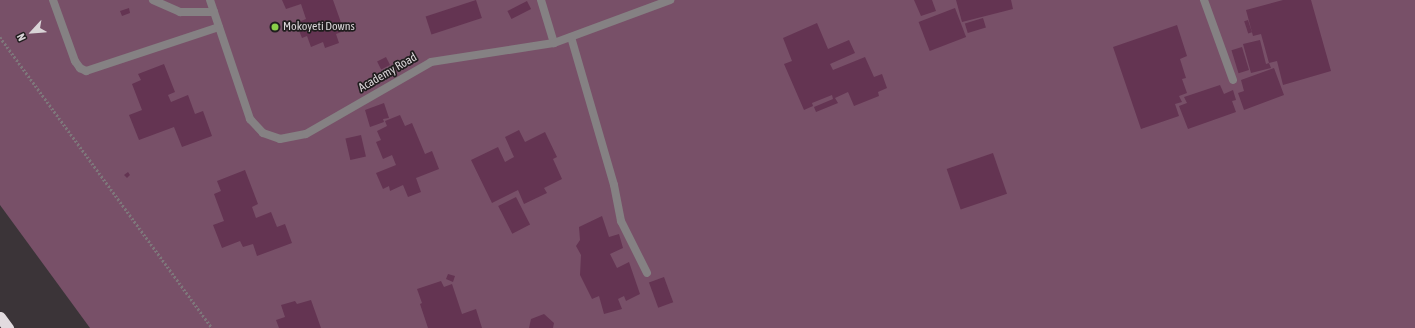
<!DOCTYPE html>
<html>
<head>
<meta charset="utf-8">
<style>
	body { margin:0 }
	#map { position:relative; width:1415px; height:328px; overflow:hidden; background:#3b3438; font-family:"Asap Condensed",sans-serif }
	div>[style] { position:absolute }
	.green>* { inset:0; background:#785068 }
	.building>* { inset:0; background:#643452; transform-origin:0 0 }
	.path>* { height:2.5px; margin-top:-1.25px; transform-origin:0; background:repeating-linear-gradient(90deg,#7e777b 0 2px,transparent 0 4px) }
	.service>* { height:8px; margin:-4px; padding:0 4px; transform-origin:4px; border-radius:4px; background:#858183 }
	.minor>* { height:8px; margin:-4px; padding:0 4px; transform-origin:4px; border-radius:4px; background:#858183 }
	.trunk>* { height:11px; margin:-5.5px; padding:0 5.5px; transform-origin:5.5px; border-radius:5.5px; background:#e2dbdf }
	.dots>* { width:11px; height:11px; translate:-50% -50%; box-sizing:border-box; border:2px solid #201d1e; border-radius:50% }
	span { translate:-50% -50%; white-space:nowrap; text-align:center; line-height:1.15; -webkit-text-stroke:3.5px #201d1e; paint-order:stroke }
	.poi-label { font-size:12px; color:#d9d4d7 }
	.left { translate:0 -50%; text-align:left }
	.street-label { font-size:12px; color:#d9d4d7 }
	.north { position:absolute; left:12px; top:12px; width:40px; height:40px; -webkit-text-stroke:3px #201d1e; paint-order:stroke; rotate:244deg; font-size:11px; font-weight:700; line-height:16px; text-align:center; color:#d9d4d7 }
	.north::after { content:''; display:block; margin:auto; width:14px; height:18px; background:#d9d4d7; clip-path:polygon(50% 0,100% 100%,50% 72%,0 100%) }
</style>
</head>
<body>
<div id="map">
	<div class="green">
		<i style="clip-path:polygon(0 0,1415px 0,1415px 328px,90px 328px,0 205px)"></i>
	</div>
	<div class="building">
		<i style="clip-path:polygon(282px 0,333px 0,344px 31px,336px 34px,339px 43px,325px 48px,323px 42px,311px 47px,307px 36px,302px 38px,296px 23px,306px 19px,301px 4px,286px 9px)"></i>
		<i style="left:476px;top:0;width:19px;height:53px;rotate:72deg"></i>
		<i style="clip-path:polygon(914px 0,932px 0,936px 11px,921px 16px)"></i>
		<i style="clip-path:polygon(956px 0,1011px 0,1013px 9px,962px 22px)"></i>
		<i style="clip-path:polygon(1283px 0,1311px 0,1331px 71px,1283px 85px,1277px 61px,1269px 63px,1261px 34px,1253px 36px,1246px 10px)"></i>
		<i style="left:527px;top:1px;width:9px;height:22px;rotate:63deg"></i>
		<i style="clip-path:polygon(129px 8px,130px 13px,122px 16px,120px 11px)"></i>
		<i style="left:955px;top:8px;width:31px;height:39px;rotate:69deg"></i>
		<i style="left:983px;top:18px;width:10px;height:19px;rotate:73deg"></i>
		<i style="left:1248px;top:20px;width:13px;height:4px;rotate:72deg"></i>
		<i style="clip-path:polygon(817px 23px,828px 49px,849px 40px,855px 53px,830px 64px,833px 70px,865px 57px,874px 77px,882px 74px,887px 88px,878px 92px,879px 96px,854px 106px,848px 92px,835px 98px,838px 103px,816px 112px,814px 107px,833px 99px,832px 95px,812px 103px,813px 106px,804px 110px,784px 64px,792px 61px,783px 38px)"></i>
		<i style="clip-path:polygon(1177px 25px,1187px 56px,1180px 59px,1186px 78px,1182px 79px,1187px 93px,1179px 96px,1182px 102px,1175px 104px,1179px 116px,1141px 129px,1113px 47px)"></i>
		<i style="clip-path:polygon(1260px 40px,1266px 64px,1269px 63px,1271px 68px,1251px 73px,1243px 44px)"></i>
		<i style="left:1242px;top:47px;width:24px;height:11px;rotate:73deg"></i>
		<i style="left:386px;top:57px;width:9px;height:10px;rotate:63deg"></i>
		<i style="clip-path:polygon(164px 64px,175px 92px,168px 95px,171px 102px,188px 95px,195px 114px,203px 111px,212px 136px,182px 147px,174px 127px,139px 140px,129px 115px,142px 110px,132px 84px,141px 80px,138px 74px)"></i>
		<i style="clip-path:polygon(1274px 68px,1284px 95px,1244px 110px,1238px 93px,1244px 91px,1241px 80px)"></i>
		<i style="clip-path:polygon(1220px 85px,1224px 94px,1233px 90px,1236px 100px,1232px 101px,1236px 112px,1188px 129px,1179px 106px,1187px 103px,1184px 97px)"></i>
		<i style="clip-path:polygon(384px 103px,389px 118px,383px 119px,384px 122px,370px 127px,365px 110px)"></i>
		<i style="clip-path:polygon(400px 115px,405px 126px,412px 123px,425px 154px,432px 151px,439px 169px,416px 178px,421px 192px,408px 197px,403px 185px,390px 191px,389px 186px,383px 189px,376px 173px,396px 165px,392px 155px,383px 159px,376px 142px,381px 140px,377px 131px,387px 126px,385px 121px)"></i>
		<i style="clip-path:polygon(519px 130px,525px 142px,545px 132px,557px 157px,553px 159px,562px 179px,544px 188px,547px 193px,524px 204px,518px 190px,492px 203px,471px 160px,498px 147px,505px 162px,514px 157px,505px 137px)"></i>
		<i style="left:361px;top:135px;width:22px;height:16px;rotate:77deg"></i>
		<i style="left:993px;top:153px;width:43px;height:49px;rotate:71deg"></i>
		<i style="clip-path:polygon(245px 170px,258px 204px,252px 207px,256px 218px,271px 212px,277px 227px,285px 224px,292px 243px,257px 256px,253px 244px,243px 247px,240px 241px,222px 248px,213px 225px,224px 221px,214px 194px,221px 191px,217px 181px)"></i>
		<i style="clip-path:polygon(128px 172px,130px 175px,127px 178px,124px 175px)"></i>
		<i style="left:516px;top:197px;width:31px;height:20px;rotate:63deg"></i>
		<i style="clip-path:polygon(602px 216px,609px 237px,619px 234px,623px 248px,610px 254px,617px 268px,629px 262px,640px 294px,626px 301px,624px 296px,618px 299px,622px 309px,604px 314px,599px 296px,592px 299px,580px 275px,581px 255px,576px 246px,580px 240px,579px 227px)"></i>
		<i style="clip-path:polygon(448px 274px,455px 276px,453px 282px,446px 279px)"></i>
		<i style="left:664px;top:277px;width:27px;height:16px;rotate:70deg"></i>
		<i style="clip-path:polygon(441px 281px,444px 287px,452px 284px,462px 314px,476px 309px,482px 328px,428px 328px,420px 304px,422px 303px,417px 289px)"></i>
		<i style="clip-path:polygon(311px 300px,321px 328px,279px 328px,276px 320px,285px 317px,281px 305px,295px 301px,297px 304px)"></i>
		<i style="clip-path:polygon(544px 314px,554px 323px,553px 328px,529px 328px,531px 319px)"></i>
	</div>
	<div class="path">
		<i style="left:0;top:37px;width:360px;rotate:53.9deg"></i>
	</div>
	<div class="service">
		<i style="left:53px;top:0;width:65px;rotate:70.2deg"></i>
		<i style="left:75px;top:61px;width:9px;rotate:54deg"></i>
		<i style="left:80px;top:68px;width:7px;rotate:27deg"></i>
		<i style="left:86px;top:71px;width:140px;rotate:-18.3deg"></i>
		<i style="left:153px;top:0;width:30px;rotate:24deg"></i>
		<i style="left:180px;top:12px;width:34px"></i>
		<i style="left:541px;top:0;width:45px;rotate:73.2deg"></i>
		<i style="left:1204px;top:0;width:85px;rotate:70.1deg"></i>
		<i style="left:571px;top:37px;width:154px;rotate:73.8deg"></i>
		<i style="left:614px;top:185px;width:37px;rotate:79deg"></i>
		<i style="left:621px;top:221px;width:58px;rotate:63.4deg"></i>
	</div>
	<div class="minor">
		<i style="left:210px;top:0;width:126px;rotate:71.4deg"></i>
		<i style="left:250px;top:119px;width:19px;rotate:47deg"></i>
		<i style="left:263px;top:133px;width:18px;rotate:19deg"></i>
		<i style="left:280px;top:139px;width:26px;rotate:-11deg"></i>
		<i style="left:306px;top:134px;width:144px;rotate:-29.9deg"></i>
		<i style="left:431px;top:62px;width:124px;rotate:-8.8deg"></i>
		<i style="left:554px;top:43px;width:124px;rotate:-20.3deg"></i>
	</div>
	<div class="trunk">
		<i style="left:0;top:317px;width:14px;rotate:54deg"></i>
	</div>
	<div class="dots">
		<i style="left:275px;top:27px;background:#89cf48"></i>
	</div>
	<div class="poi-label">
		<span class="left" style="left:283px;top:27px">Mokoyeti Downs</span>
	</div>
	<div class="street-label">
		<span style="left:388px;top:73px;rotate:-30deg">Academy Road</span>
	</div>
	<div class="north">N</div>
</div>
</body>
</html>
